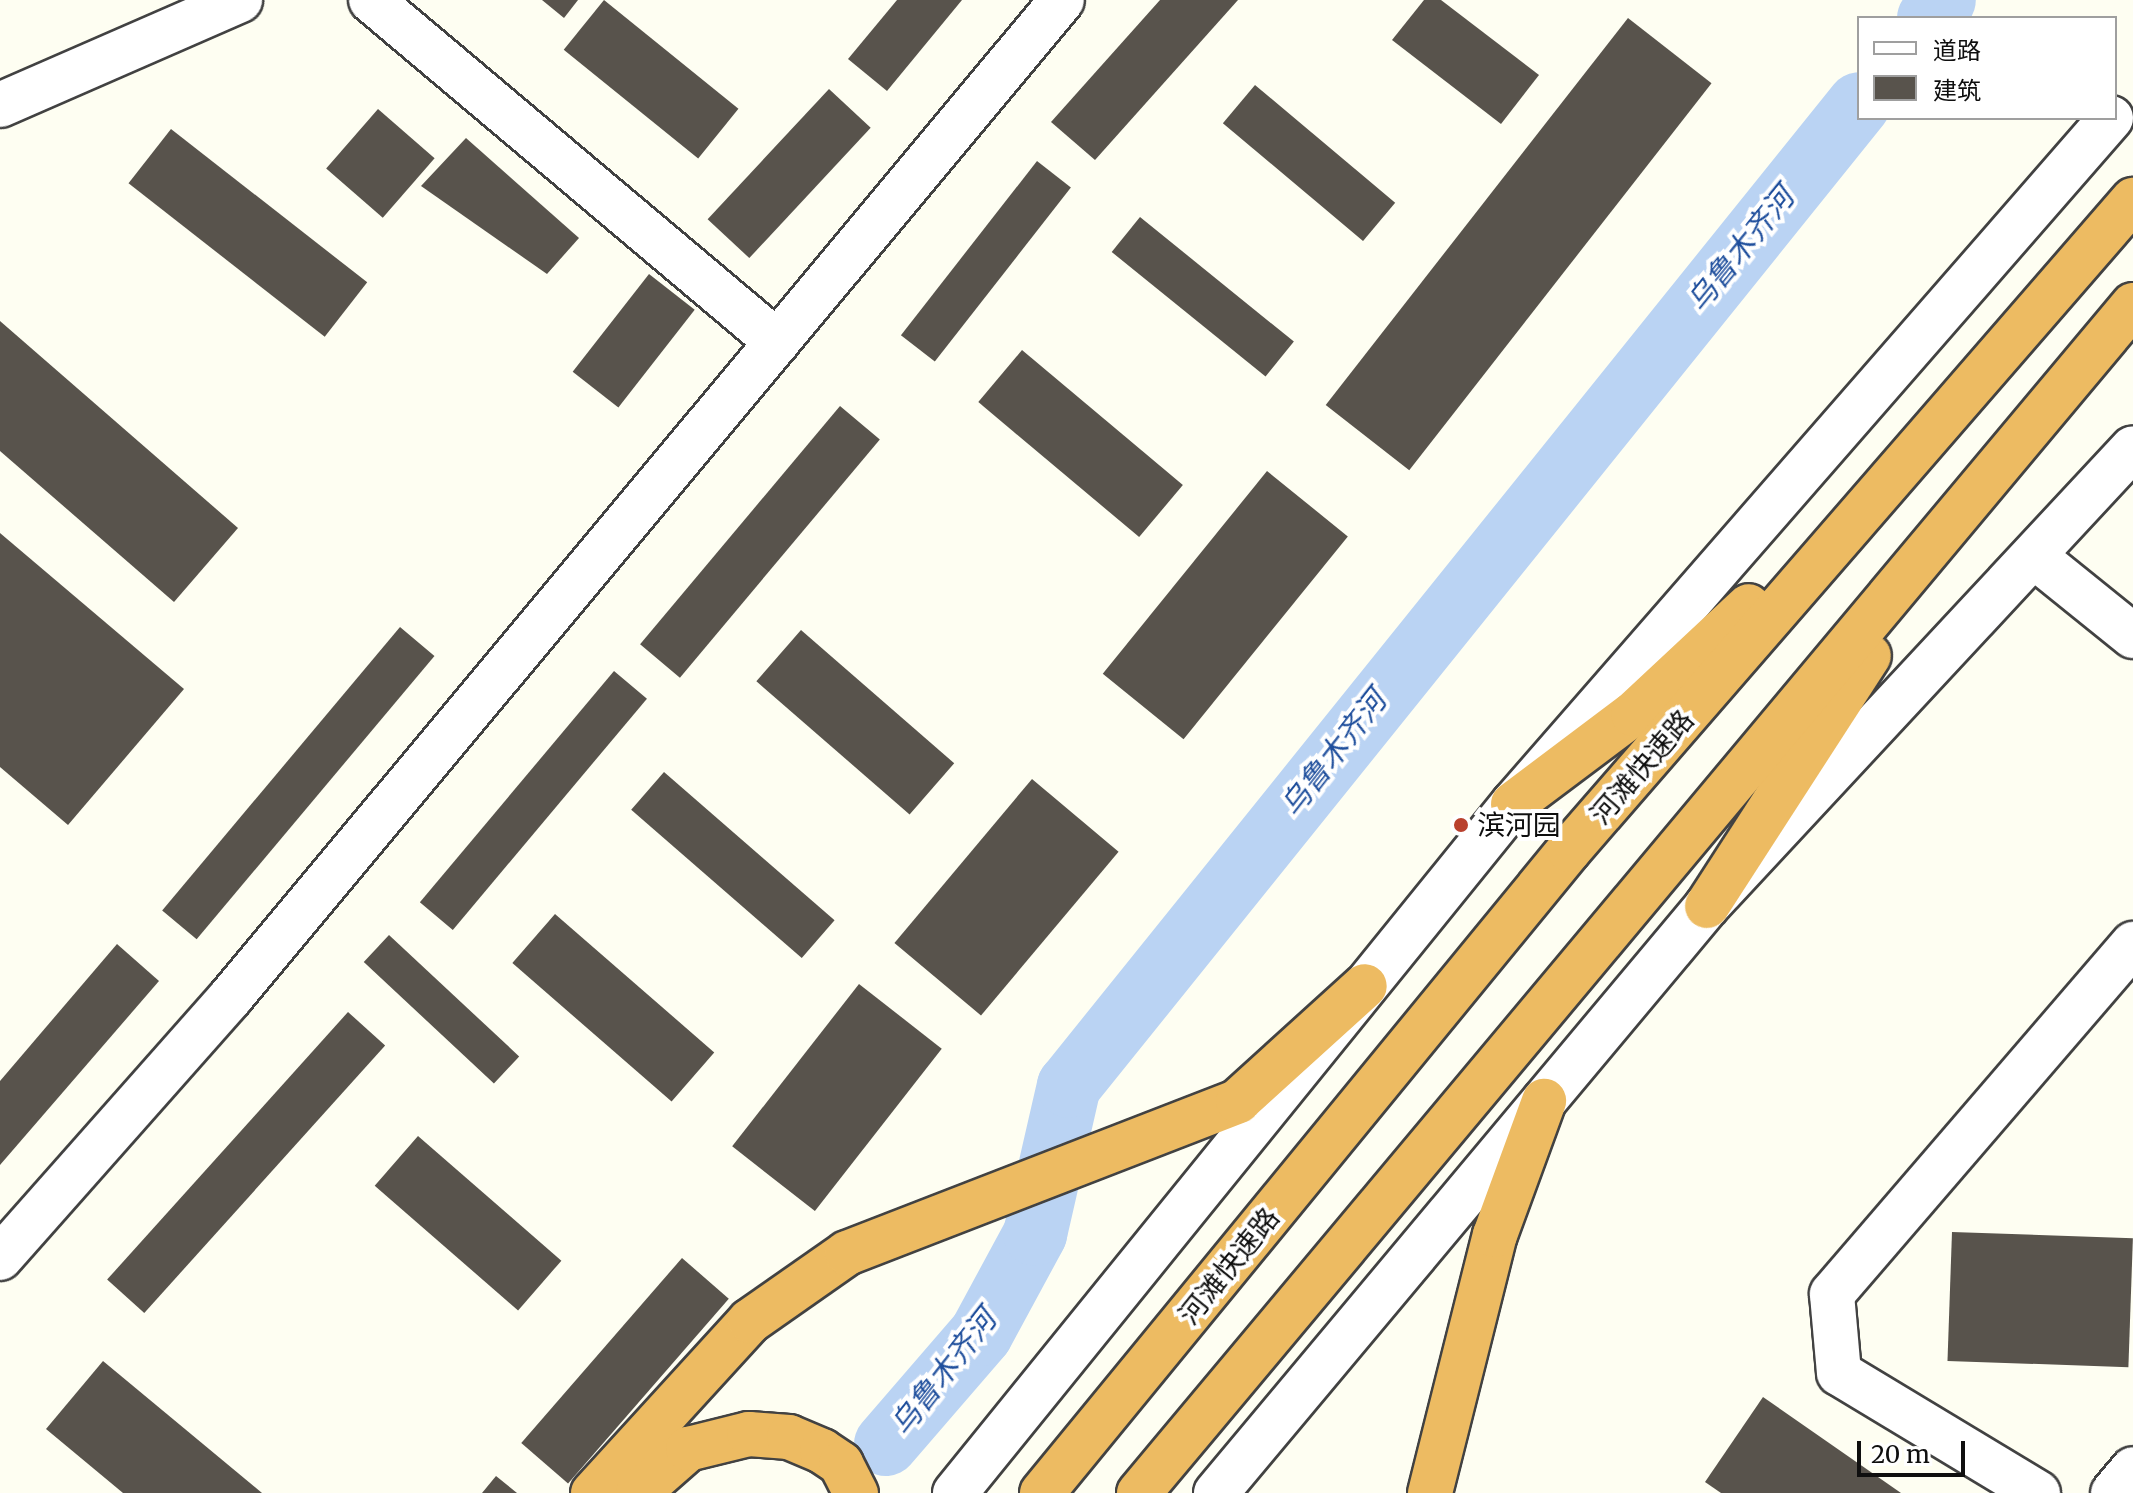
<!DOCTYPE html>
<html>
<head>
<meta charset="utf-8">
<style>
	body { margin:0 }
	#map { position:relative; width:2133px; height:1493px; overflow:hidden; background:#fefef2; font-family:Merriweather,"Noto Sans SC",serif }
	div>[style] { position:absolute }
	.river>* { height:64px; margin:-32px; padding:0 32px; transform-origin:32px; border-radius:32px; background:#bad3f3 }
	.building>* { inset:0; background:#58534c; transform-origin:0 0 }
	.roads { filter:drop-shadow(2px 0 #424242) drop-shadow(-2px 0 #424242) drop-shadow(0 2px #424242) drop-shadow(0 -2px #424242) }
	.minor>* { height:44px; margin:-22px; padding:0 22px; transform-origin:22px; border-radius:22px; background:#fff }
	.highway>* { height:44px; margin:-22px; padding:0 22px; transform-origin:22px; border-radius:22px; background:#edbb62 }
	.dots>* { width:22px; height:22px; translate:-50% -50%; box-sizing:border-box; border:4px solid #fff; border-radius:50% }
	span { translate:-50% -50%; white-space:nowrap; text-align:center; line-height:1.15; -webkit-text-stroke:8px #fff; paint-order:stroke }
	.street-label { font-size:28px; color:#0f0f0f }
	.poi-label { font-size:28px; color:#0f0f0f }
	.left { translate:0 -50%; text-align:left }
	.water-label { font-size:30px; color:#1e4e9c; font-style:italic }
	.legend { position:absolute; left:1857px; top:16px; width:260px; height:104px; box-sizing:border-box; background:#fff; border:2px solid #9f9f9f; margin:0; padding:10px 14px; list-style:none; font-size:24px; color:#0f0f0f }
	.legend li { display:flex; align-items:center; gap:16px; height:40px }
	.legend b { width:40px; border:2px solid #9f9f9f }
	.scale { position:absolute; left:1857px; top:1441px; width:108px; height:36px; box-sizing:border-box; border:4px solid #0f0f0f; border-top:0; padding-left:10px; font-size:24px; line-height:28px; white-space:nowrap; color:#0f0f0f; -webkit-text-stroke:6px #fff; paint-order:stroke }
</style>
</head>
<body>
<div id="map">
	<div class="river">
		<i style="left:1929px;top:18px;width:23px;rotate:-50deg"></i>
		<i style="left:886px;top:1444px;width:145px;rotate:-49.2deg"></i>
		<i style="left:981px;top:1334px;width:114px;rotate:-61.6deg"></i>
		<i style="left:1035px;top:1234px;width:152px;rotate:-77.1deg"></i>
		<i style="left:1069px;top:1086px;width:1260px;rotate:-51.18deg"></i>
	</div>
	<div class="building">
		<i style="clip-path:polygon(542px 0,578px 0,564px 18px)"></i>
		<i style="left:604px;top:0;width:173px;height:64px;rotate:39deg"></i>
		<i style="clip-path:polygon(897px 0,962px 0,887px 91px,848px 59px)"></i>
		<i style="clip-path:polygon(1160px 0,1238px 0,1095px 160px,1051px 122px)"></i>
		<i style="clip-path:polygon(1424px 0,1441px 0,1539px 75px,1501px 124px,1392px 40px)"></i>
		<i style="left:1628px;top:18px;width:106px;height:491px;rotate:38deg"></i>
		<i style="left:1255px;top:85px;width:183px;height:50px;rotate:40deg"></i>
		<i style="left:829px;top:89px;width:57px;height:178px;rotate:43deg"></i>
		<i style="left:378px;top:109px;width:75px;height:79px;rotate:41deg"></i>
		<i style="left:171px;top:129px;width:249px;height:69px;rotate:38deg"></i>
		<i style="clip-path:polygon(466px 138px,579px 238px,547px 274px,421px 186px)"></i>
		<i style="left:1037px;top:161px;width:43px;height:221px;rotate:38deg"></i>
		<i style="left:1140px;top:217px;width:198px;height:45px;rotate:39deg"></i>
		<i style="left:649px;top:274px;width:58px;height:124px;rotate:38deg"></i>
		<i style="clip-path:polygon(0 321px,238px 528px,174px 602px,0 451px)"></i>
		<i style="left:1022px;top:350px;width:210px;height:68px;rotate:40deg"></i>
		<i style="left:840px;top:406px;width:52px;height:311px;rotate:40deg"></i>
		<i style="left:1267px;top:471px;width:104px;height:261px;rotate:39deg"></i>
		<i style="clip-path:polygon(0 533px,184px 689px,68px 825px,0 767px)"></i>
		<i style="left:400px;top:627px;width:45px;height:370px;rotate:40deg"></i>
		<i style="left:801px;top:630px;width:203px;height:68px;rotate:41deg"></i>
		<i style="left:614px;top:671px;width:43px;height:302px;rotate:40deg"></i>
		<i style="left:664px;top:772px;width:226px;height:50px;rotate:41deg"></i>
		<i style="left:1032px;top:779px;width:113px;height:214px;rotate:40deg"></i>
		<i style="left:555px;top:914px;width:211px;height:65px;rotate:41deg"></i>
		<i style="left:389px;top:935px;width:178px;height:37px;rotate:43deg"></i>
		<i style="clip-path:polygon(117px 944px,159px 981px,0 1165px,0 1081px)"></i>
		<i style="left:859px;top:984px;width:105px;height:206px;rotate:38deg"></i>
		<i style="left:348px;top:1012px;width:50px;height:360px;rotate:42deg"></i>
		<i style="left:418px;top:1136px;width:190px;height:66px;rotate:41deg"></i>
		<i style="left:1952px;top:1232px;width:181px;height:129px;rotate:2deg"></i>
		<i style="left:682px;top:1258px;width:62px;height:245px;rotate:41deg"></i>
		<i style="clip-path:polygon(103px 1361px,262px 1493px,123px 1493px,46px 1429px)"></i>
		<i style="clip-path:polygon(1763px 1397px,1901px 1493px,1721px 1493px,1705px 1482px)"></i>
		<i style="clip-path:polygon(496px 1476px,517px 1493px,482px 1493px)"></i>
	</div>
	<div class="roads">
		<div class="minor">
			<i style="left:371px;top:0;width:531px;rotate:40.11deg"></i>
			<i style="left:0;top:105px;width:262px;rotate:-23.6deg"></i>
			<i style="left:2035px;top:557px;width:126px;rotate:38.9deg"></i>
			<i style="left:0;top:1258px;width:347px;rotate:-48.5deg"></i>
			<i style="left:230px;top:998px;width:1299px;rotate:-50.18deg"></i>
			<i style="left:955px;top:1493px;width:887px;rotate:-51deg"></i>
			<i style="left:1513px;top:804px;width:910px;rotate:-48.92deg"></i>
			<i style="left:1216px;top:1493px;width:765px;rotate:-50.09deg"></i>
			<i style="left:1707px;top:906px;width:625px;rotate:-47.07deg"></i>
			<i style="left:2038px;top:1493px;width:232px;rotate:-148.9deg"></i>
			<i style="left:1839px;top:1373px;width:79px;rotate:-95.1deg"></i>
			<i style="left:1832px;top:1294px;width:462px;rotate:-49.3deg"></i>
			<i style="left:2113px;top:1493px;width:31px;rotate:-50deg"></i>
		</div>
		<div class="highway">
			<i style="left:1513px;top:804px;width:150px;rotate:-36.9deg"></i>
			<i style="left:1633px;top:714px;width:158px;rotate:-43deg"></i>
			<i style="left:1707px;top:906px;width:298px;rotate:-57.1deg"></i>
			<i style="left:593px;top:1493px;width:233px;rotate:-47.6deg"></i>
			<i style="left:750px;top:1321px;width:118px;rotate:-35deg"></i>
			<i style="left:847px;top:1253px;width:420px;rotate:-21.2deg"></i>
			<i style="left:1238px;top:1101px;width:171px;rotate:-42.2deg"></i>
			<i style="left:638px;top:1493px;width:67px;rotate:-41.3deg"></i>
			<i style="left:688px;top:1449px;width:63px;rotate:-13.8deg"></i>
			<i style="left:749px;top:1434px;width:40px;rotate:4.3deg"></i>
			<i style="left:789px;top:1437px;width:36px;rotate:23deg"></i>
			<i style="left:822px;top:1451px;width:23px;rotate:34deg"></i>
			<i style="left:841px;top:1464px;width:33px;rotate:63deg"></i>
			<i style="left:1042px;top:1493px;width:831px;rotate:-50.66deg"></i>
			<i style="left:1569px;top:850px;width:861px;rotate:-49.05deg"></i>
			<i style="left:1139px;top:1493px;width:1549px;rotate:-50.08deg"></i>
			<i style="left:1430px;top:1493px;width:266px;rotate:-75.9deg"></i>
			<i style="left:1495px;top:1235px;width:143px;rotate:-69.9deg"></i>
		</div>
	</div>
	<div class="dots">
		<i style="left:1461px;top:825px;background:#b9412e"></i>
	</div>
	<div class="street-label">
		<span style="left:1642px;top:767px;rotate:-49deg">河滩快速路</span>
		<span style="left:1229px;top:1266px;rotate:-51deg">河滩快速路</span>
	</div>
	<div class="poi-label">
		<span class="left" style="left:1477px;top:825px">滨河园</span>
	</div>
	<div class="water-label">
		<span style="left:1740px;top:249px;rotate:-51deg">乌鲁木齐河</span>
		<span style="left:1333px;top:753px;rotate:-52deg">乌鲁木齐河</span>
		<span style="left:943px;top:1372px;rotate:-52deg">乌鲁木齐河</span>
	</div>
	<ul class="legend">
	<li><b style="height:10px;background:#fff"></b>道路</li>
	<li><b style="height:22px;background:#58534c"></b>建筑</li>
	</ul>
	<div class="scale">20 m</div>
</div>
</body>
</html>
